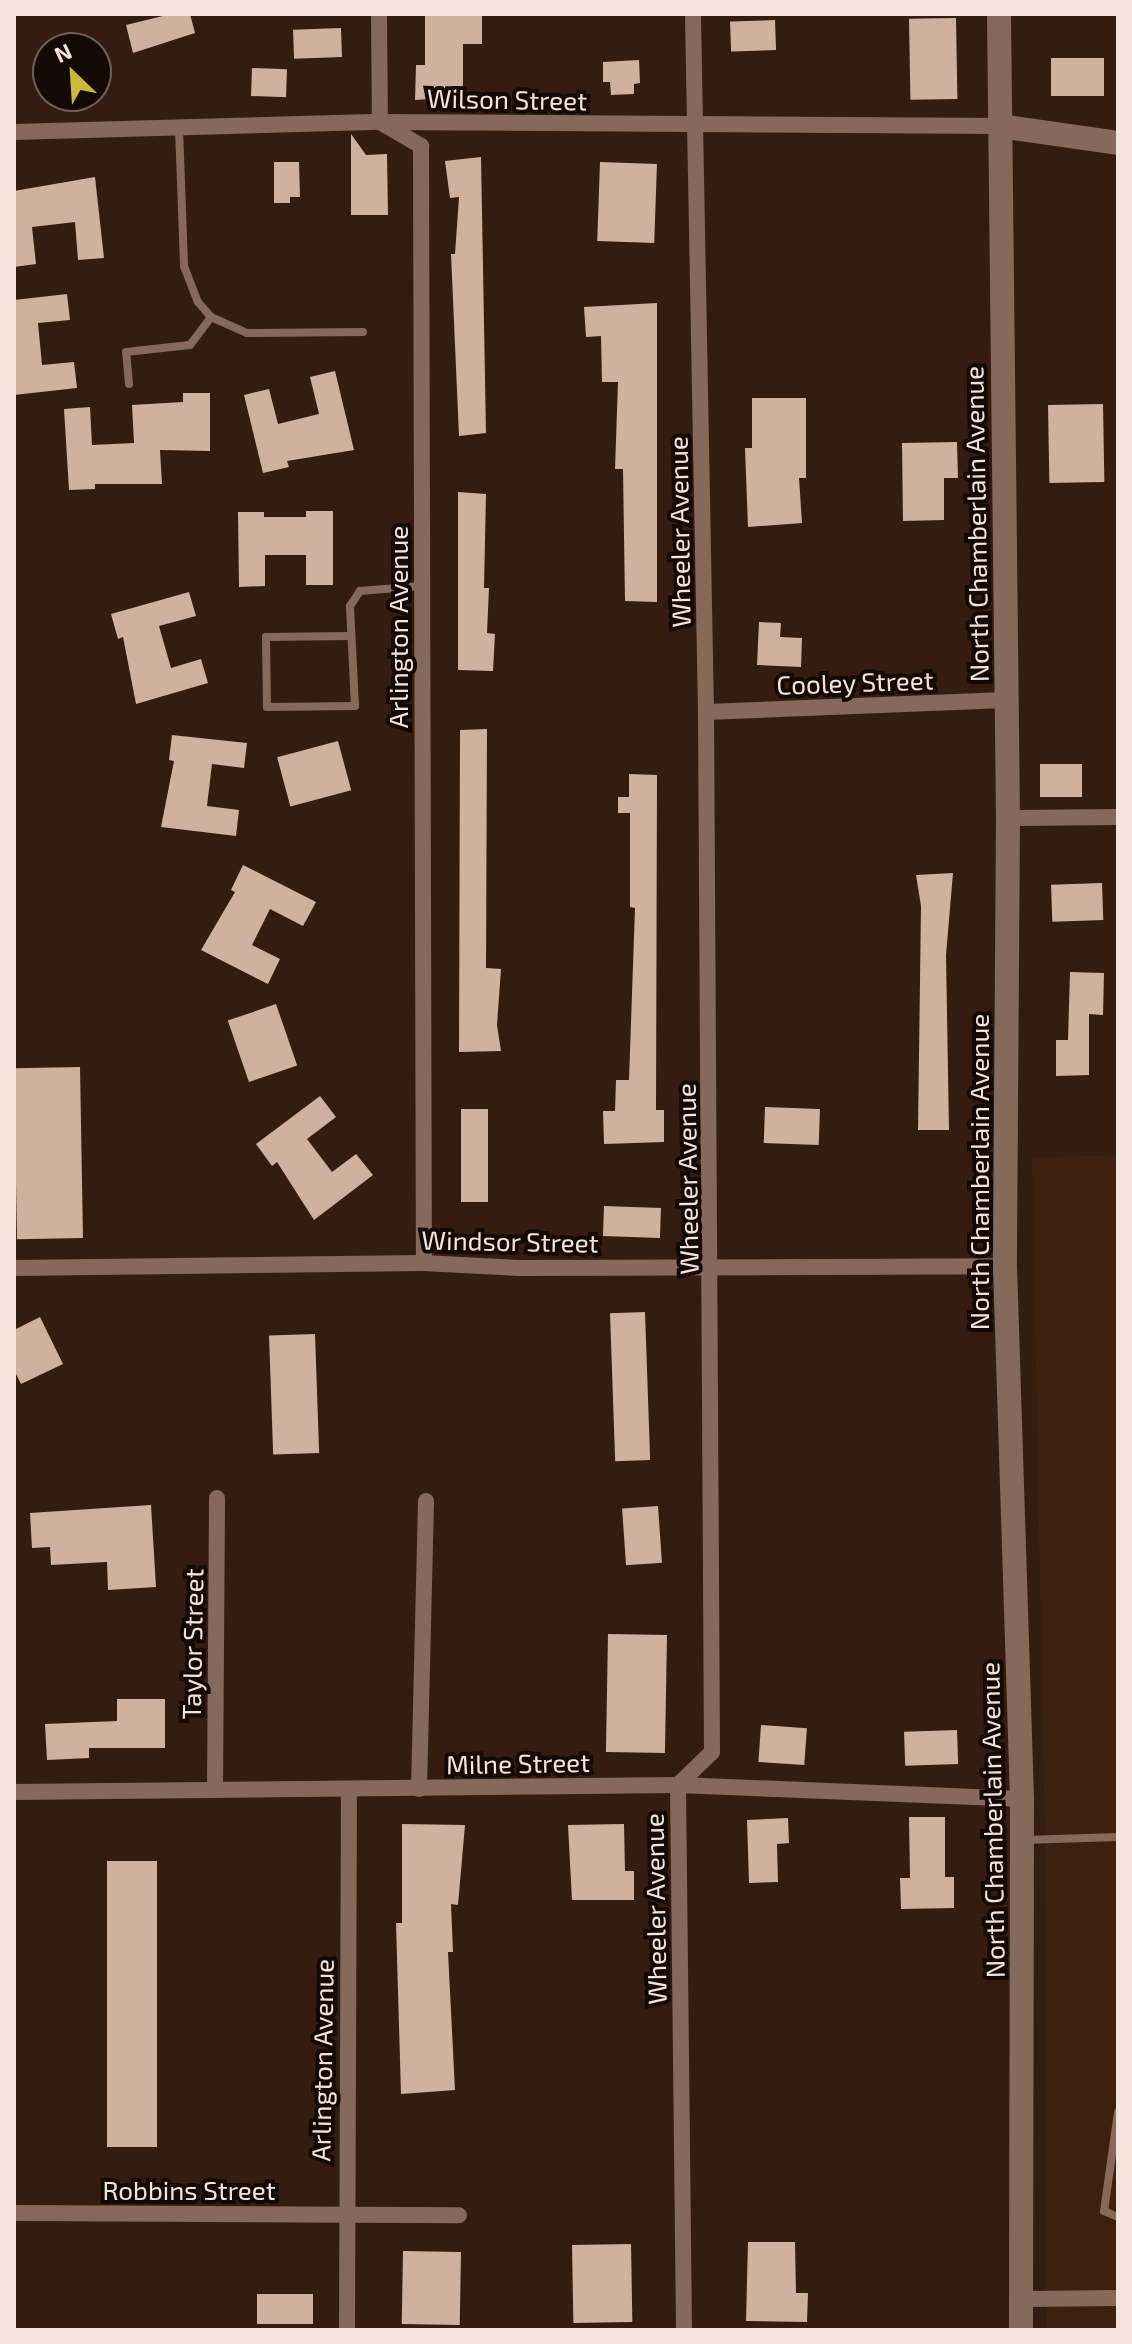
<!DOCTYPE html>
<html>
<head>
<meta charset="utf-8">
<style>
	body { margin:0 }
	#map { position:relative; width:1132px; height:2344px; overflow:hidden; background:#341d10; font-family:"Exo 2",sans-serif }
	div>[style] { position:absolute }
	.built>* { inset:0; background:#3e2010 }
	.building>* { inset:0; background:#d0b1a0; transform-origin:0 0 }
	.lane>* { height:8px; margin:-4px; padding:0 4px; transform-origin:4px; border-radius:4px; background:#86695a }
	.street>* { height:16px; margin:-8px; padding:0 8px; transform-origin:8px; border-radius:8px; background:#86695a }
	.secondary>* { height:24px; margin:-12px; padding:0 12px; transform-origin:12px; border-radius:12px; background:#86695a }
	span { translate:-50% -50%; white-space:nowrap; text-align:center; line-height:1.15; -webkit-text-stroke:8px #140a05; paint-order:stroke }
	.street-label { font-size:26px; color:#f4e4db }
	.frame { position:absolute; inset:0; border:16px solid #f4e4db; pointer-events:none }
	.north { position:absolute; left:32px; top:32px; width:80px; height:80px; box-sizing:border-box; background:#140a05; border:2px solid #6e615b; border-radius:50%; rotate:335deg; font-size:22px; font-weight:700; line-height:32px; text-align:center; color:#f4e4db }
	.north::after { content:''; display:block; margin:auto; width:28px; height:36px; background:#cbba39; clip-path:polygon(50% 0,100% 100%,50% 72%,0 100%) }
</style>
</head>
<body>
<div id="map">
	<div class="built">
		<i style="clip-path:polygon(1118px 1155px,1118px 2330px,1047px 2330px,1045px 1845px,1032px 1158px)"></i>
	</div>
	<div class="building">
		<i style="clip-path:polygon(171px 14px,190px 14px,195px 33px,133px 53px,126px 25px)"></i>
		<i style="clip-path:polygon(482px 14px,482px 44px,463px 44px,463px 97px,415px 100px,416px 65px,425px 65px,425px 15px)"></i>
		<i style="left:956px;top:18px;width:81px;height:47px;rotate:89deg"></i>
		<i style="left:775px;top:20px;width:30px;height:45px;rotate:88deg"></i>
		<i style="left:341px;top:28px;width:29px;height:48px;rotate:88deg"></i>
		<i style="left:1051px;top:58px;width:53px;height:38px"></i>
		<i style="clip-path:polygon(639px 60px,640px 83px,634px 84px,634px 94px,611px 95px,610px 82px,603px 82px,603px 62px)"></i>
		<i style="left:252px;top:68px;width:35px;height:28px;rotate:2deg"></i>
		<i style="clip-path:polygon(351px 134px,366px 155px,387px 154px,388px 215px,351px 215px)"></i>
		<i style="clip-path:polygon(481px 157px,486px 433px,459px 436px,451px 254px,455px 254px,459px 197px,450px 198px,445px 161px)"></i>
		<i style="clip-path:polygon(274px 162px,299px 162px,300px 197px,290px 197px,290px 203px,274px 203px)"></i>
		<i style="left:600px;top:162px;width:57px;height:79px;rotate:2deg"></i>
		<i style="clip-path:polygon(95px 177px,104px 258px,78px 260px,75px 222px,32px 227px,36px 264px,14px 267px,14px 191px)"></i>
		<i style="clip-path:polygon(67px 294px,70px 320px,38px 323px,42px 365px,74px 362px,77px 388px,14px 395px,14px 300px)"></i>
		<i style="clip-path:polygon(657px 303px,657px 602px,625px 601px,623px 469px,615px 469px,618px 382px,602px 382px,601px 336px,586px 337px,584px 307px)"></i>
		<i style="clip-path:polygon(335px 371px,354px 450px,287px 461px,289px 467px,263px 473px,244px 395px,269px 389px,278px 424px,319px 414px,310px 377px)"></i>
		<i style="clip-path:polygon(183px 393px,210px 393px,210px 451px,160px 450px,162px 484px,95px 484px,95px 489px,69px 490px,64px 409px,90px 407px,92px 445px,134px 443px,132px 405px,183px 402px)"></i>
		<i style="clip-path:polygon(752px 398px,806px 398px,806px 478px,799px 478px,802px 523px,748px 527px,745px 448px,752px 448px)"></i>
		<i style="left:1103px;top:404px;width:78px;height:55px;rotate:89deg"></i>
		<i style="clip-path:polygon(957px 442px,958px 478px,944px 478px,944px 520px,903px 521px,902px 443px)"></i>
		<i style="clip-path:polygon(458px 492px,486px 494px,484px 588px,489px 588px,487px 633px,495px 634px,493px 671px,458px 670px)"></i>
		<i style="clip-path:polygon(306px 511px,333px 511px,333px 585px,306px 585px,306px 555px,265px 555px,265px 586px,239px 587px,238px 512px,264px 512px,264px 517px,306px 517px)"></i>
		<i style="clip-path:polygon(189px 592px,196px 616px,159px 626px,171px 668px,201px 659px,208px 683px,136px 704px,123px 637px,118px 639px,111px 614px)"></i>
		<i style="clip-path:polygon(759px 622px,781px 623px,780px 637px,802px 638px,801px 667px,757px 665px)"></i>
		<i style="clip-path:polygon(487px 729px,486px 968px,501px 969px,497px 1025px,501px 1051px,459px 1052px,460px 730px)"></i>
		<i style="clip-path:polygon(172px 735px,247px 743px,244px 768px,212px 764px,207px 806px,239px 810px,236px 836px,161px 827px,174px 761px,169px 760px)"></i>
		<i style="left:338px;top:741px;width:51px;height:63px;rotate:75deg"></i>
		<i style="left:1040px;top:764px;width:42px;height:33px"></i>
		<i style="clip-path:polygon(629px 774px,657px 775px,656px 1110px,664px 1110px,664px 1142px,604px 1144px,603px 1111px,615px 1111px,616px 1080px,629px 1080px,635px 908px,630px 907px,630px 813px,618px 813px,618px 797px,629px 797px)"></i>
		<i style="clip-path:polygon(243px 865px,316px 902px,303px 926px,270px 909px,252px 945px,280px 959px,268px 984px,201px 950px,235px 892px,231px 890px)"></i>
		<i style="clip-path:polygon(953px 873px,946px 955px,949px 1130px,918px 1130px,921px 906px,916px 875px)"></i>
		<i style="left:1102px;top:883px;width:37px;height:51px;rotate:88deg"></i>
		<i style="clip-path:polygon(1070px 972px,1104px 973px,1103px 1015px,1089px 1014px,1089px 1075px,1056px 1076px,1056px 1040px,1068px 1040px)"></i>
		<i style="left:276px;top:1004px;width:65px;height:51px;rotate:71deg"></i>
		<i style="left:80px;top:1067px;width:171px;height:66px;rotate:89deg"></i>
		<i style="clip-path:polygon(320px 1096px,336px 1117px,307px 1139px,332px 1172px,356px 1154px,373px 1175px,314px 1220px,277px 1162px,272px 1166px,256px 1144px)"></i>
		<i style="left:765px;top:1107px;width:55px;height:36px;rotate:2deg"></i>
		<i style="left:461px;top:1109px;width:27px;height:93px"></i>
		<i style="left:604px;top:1206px;width:57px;height:30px;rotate:2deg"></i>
		<i style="left:645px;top:1312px;width:148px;height:35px;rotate:88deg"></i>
		<i style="clip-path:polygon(40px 1317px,63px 1364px,21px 1384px,14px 1370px,14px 1330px)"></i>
		<i style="left:315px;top:1334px;width:119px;height:46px;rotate:88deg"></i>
		<i style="clip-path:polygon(151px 1505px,156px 1587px,108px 1590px,107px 1562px,51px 1565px,50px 1547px,32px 1548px,30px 1513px)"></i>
		<i style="left:658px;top:1506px;width:57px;height:36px;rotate:86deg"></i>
		<i style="left:608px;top:1634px;width:59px;height:118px;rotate:1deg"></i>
		<i style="clip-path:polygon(117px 1699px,165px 1699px,165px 1748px,89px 1748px,89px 1758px,47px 1760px,45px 1724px,117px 1721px)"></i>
		<i style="left:761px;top:1725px;width:46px;height:37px;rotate:4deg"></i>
		<i style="left:957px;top:1730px;width:34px;height:53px;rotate:88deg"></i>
		<i style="clip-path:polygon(909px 1817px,945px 1817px,945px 1877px,954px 1877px,954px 1908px,901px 1909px,900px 1878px,910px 1878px)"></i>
		<i style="clip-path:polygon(788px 1818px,789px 1843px,777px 1844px,778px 1882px,749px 1883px,747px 1820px)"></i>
		<i style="clip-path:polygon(402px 1824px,465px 1825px,458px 1905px,451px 1904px,453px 1952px,448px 1952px,455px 2090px,401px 2094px,396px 1923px,402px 1923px)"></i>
		<i style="clip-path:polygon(624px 1824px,625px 1871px,634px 1871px,634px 1900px,572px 1900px,568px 1825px)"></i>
		<i style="left:107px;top:1861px;width:50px;height:286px"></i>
		<i style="clip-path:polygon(748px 2242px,795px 2242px,796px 2293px,808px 2293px,807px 2322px,746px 2321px)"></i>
		<i style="left:631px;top:2244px;width:78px;height:59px;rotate:89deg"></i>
		<i style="left:461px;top:2252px;width:73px;height:58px;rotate:91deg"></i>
		<i style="left:313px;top:2294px;width:30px;height:56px;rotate:90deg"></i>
	</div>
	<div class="lane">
		<i style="left:179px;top:128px;width:138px;rotate:87.9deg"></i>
		<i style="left:184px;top:266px;width:39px;rotate:69deg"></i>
		<i style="left:198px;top:302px;width:20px;rotate:49deg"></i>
		<i style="left:211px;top:317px;width:39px;rotate:24deg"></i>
		<i style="left:247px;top:333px;width:116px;rotate:-0.5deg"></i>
		<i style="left:129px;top:384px;width:32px;rotate:-95deg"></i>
		<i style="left:126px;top:352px;width:64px;rotate:-6.2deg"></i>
		<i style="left:190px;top:345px;width:35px;rotate:-53deg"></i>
		<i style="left:351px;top:636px;width:85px;rotate:179.3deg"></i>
		<i style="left:266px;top:637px;width:70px;rotate:89.2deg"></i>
		<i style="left:267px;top:707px;width:88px;rotate:-0.7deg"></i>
		<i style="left:355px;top:706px;width:100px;rotate:-92.9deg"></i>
		<i style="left:350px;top:606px;width:18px;rotate:-56deg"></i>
		<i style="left:360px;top:591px;width:61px;rotate:-4.7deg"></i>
		<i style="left:1023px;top:1840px;width:95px;rotate:-1.8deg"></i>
		<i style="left:1118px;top:2112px;width:100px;rotate:98deg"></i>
		<i style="left:1104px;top:2211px;width:15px;rotate:23deg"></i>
	</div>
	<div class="street">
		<i style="left:379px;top:14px;width:108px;rotate:89.5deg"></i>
		<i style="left:380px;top:122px;width:48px;rotate:30.3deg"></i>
		<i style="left:421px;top:146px;width:1117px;rotate:89.85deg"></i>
		<i style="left:14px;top:132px;width:366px;rotate:-1.6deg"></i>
		<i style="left:380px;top:122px;width:620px;rotate:0.37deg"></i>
		<i style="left:706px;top:712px;width:299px;rotate:-2.3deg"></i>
		<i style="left:1008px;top:818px;width:110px;rotate:-0.5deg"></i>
		<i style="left:14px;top:1268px;width:410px;rotate:-0.7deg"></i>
		<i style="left:424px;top:1263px;width:95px;rotate:3deg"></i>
		<i style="left:519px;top:1268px;width:486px;rotate:-0.2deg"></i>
		<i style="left:419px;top:1789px;width:288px;rotate:-88.6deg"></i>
		<i style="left:215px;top:1790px;width:292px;rotate:-89.6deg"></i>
		<i style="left:14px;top:1792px;width:664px;rotate:-0.6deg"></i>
		<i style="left:678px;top:1785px;width:344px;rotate:2.3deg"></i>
		<i style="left:14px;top:2213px;width:445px;rotate:0.3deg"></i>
		<i style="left:1022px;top:2299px;width:96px;rotate:-0.6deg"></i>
		<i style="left:347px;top:2330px;width:539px;rotate:-89.79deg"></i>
		<i style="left:684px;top:2330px;width:545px;rotate:-90.63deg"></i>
		<i style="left:678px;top:1785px;width:47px;rotate:-44.1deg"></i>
		<i style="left:712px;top:1752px;width:1040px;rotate:-90.33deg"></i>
		<i style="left:706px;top:712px;width:698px;rotate:-91.07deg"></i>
	</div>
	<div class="secondary">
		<i style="left:999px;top:14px;width:804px;rotate:89.36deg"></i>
		<i style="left:1008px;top:818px;width:448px;rotate:90.4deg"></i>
		<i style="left:1005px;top:1266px;width:533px;rotate:88.17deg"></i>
		<i style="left:1022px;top:1799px;width:531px;rotate:90.11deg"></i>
		<i style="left:1000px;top:126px;width:119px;rotate:8.2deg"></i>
	</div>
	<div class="street-label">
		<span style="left:507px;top:99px;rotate:1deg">Wilson Street</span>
		<span style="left:976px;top:524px;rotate:-91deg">North Chamberlain Avenue</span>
		<span style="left:679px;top:532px;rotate:-91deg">Wheeler Avenue</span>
		<span style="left:398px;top:627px;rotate:-90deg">Arlington Avenue</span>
		<span style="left:855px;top:682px;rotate:-2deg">Cooley Street</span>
		<span style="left:979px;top:1172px;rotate:-90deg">North Chamberlain Avenue</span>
		<span style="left:687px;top:1179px;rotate:-91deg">Wheeler Avenue</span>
		<span style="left:510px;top:1241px;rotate:1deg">Windsor Street</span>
		<span style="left:192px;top:1644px;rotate:-89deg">Taylor Street</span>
		<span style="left:518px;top:1763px;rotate:-1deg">Milne Street</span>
		<span style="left:992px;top:1820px;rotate:-91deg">North Chamberlain Avenue</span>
		<span style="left:655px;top:1909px;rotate:-91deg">Wheeler Avenue</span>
		<span style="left:322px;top:2060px;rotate:-89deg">Arlington Avenue</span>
		<span style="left:189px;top:2190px">Robbins Street</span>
	</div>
	<div class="frame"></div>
	<div class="north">N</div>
</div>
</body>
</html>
